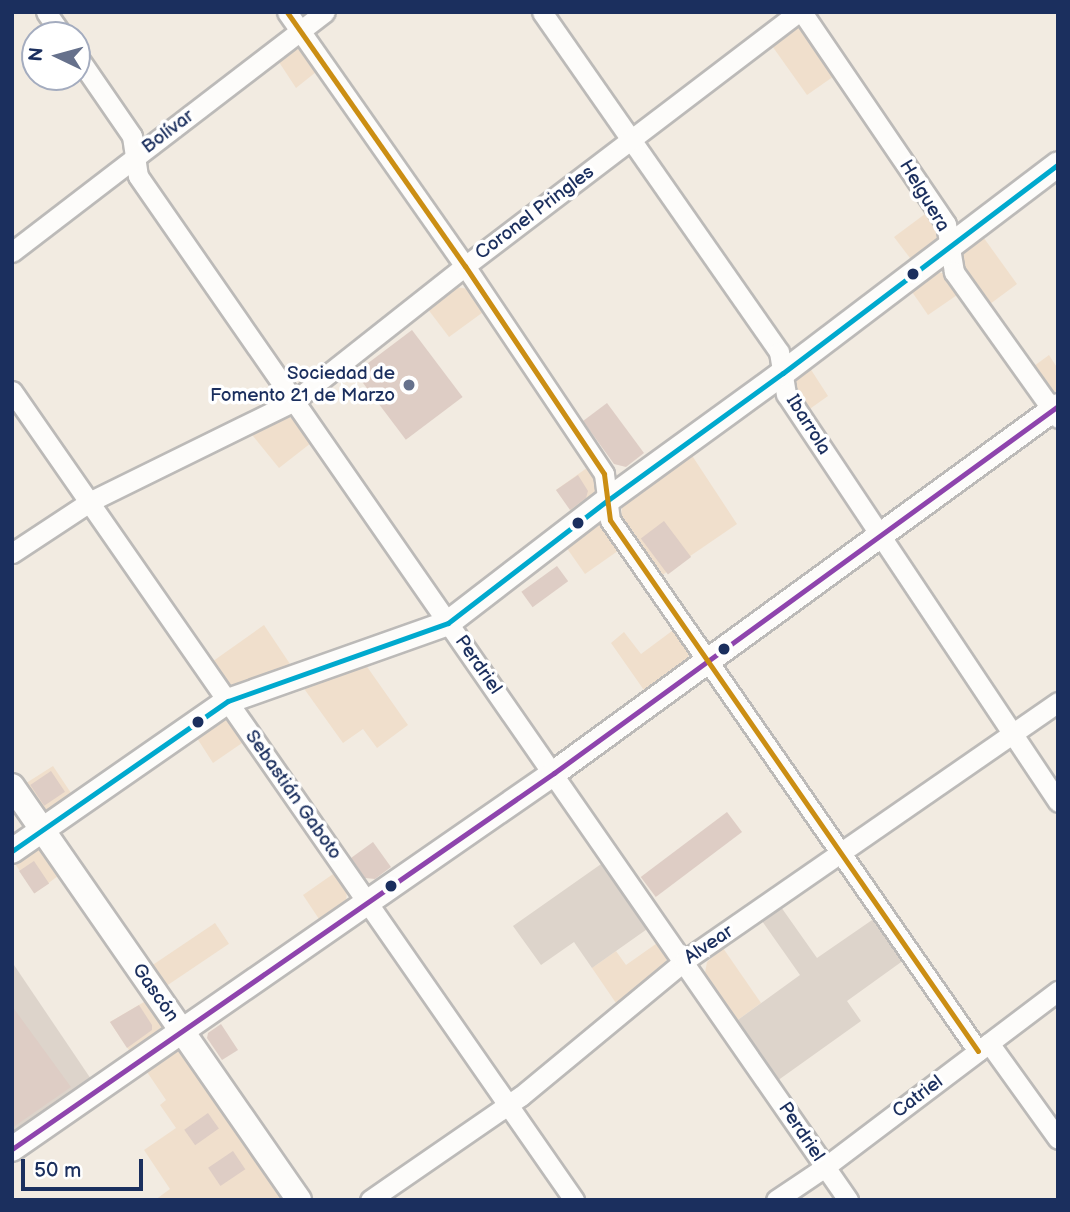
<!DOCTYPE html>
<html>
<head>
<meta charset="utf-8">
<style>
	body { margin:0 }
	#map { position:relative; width:1070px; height:1212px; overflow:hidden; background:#f2ebe1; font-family:"Balsamiq Sans",sans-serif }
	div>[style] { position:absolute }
	.built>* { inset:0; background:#f0dfcc; transform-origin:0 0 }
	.industrial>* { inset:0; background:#ddd4cb }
	.building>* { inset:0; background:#decdc5; transform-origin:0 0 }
	.roads { filter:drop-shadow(2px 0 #bcbab8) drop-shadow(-2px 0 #bcbab8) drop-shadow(0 2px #bcbab8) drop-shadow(0 -2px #bcbab8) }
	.minor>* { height:19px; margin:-9.5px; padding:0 9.5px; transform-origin:9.5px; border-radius:9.5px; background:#fdfcfa }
	.tertiary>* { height:24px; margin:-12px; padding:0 12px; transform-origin:12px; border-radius:12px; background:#fdfcfa }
	.bus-1>* { height:5px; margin:-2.5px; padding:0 2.5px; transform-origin:2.5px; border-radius:2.5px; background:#00a9ce }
	.bus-2>* { height:5px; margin:-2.5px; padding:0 2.5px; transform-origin:2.5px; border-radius:2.5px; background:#8e44ad }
	.bus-3>* { height:5px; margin:-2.5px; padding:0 2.5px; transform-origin:2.5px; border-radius:2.5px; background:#cb8e13 }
	.dots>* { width:19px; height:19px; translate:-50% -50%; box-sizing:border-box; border:4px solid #fff; border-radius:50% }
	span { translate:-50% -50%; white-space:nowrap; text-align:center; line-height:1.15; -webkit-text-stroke:7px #fff; paint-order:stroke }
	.street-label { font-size:19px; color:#1b2f5e }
	.poi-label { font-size:19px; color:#1b2f5e }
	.right { translate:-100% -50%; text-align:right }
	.frame { position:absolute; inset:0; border:14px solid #1b2f5e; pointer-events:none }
	.north { position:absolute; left:21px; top:21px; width:70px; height:70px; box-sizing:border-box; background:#fff; border:2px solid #a4acbf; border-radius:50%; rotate:275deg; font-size:19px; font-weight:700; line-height:28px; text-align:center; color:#1b2f5e }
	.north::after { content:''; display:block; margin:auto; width:24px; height:32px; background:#66718c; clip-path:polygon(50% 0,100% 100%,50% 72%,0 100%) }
	.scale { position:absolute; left:21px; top:1159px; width:122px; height:32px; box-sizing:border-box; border:4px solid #1b2f5e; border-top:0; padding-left:9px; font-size:21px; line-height:24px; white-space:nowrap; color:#1b2f5e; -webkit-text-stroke:5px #fff; paint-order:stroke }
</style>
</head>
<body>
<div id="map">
	<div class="built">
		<i style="clip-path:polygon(795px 25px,800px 25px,837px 74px,807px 95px,770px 43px)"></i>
		<i style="clip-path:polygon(291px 48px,300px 50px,316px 72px,296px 88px,277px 59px)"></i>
		<i style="clip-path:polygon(929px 211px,936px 224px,937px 242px,913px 262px,894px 237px)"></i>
		<i style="clip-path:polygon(981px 234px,1017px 284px,986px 307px,956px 262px,957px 256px)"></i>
		<i style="clip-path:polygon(933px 271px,946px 274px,960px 293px,928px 315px,908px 286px)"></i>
		<i style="clip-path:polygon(454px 287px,470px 289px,486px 310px,449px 337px,427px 308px)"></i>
		<i style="clip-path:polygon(1049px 355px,1058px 369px,1058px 392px,1047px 391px,1030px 369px)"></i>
		<i style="clip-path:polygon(806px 362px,828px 396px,804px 413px,797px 402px,792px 375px)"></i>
		<i style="clip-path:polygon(286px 415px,298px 422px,311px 443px,279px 468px,249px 431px)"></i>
		<i style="clip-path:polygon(691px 454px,737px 524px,661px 576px,621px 518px,622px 507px,624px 502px)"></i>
		<i style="clip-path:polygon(591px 465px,600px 476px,598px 495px,573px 513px,556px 490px)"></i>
		<i style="clip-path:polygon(597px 525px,603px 525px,622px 548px,585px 574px,566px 547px)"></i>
		<i style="clip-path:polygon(264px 625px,292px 667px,237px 687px,224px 683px,209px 664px)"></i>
		<i style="clip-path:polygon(676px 628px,689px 649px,688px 660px,646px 693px,611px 643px,624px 632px,641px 654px)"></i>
		<i style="clip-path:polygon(363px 661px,408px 725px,377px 748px,363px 729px,343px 743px,300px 683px)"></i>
		<i style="clip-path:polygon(222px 719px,231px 722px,245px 741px,213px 763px,195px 735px)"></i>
		<i style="clip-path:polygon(53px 766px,75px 799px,48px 816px,20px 787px)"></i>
		<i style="clip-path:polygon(41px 846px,62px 873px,35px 893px,13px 861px,30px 848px)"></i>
		<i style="clip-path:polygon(336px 872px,347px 887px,346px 905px,323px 925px,303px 895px)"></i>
		<i style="left:215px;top:923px;width:25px;height:81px;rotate:56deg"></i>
		<i style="clip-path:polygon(660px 941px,667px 958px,664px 966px,618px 1006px,592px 968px,616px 951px,626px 965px)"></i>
		<i style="clip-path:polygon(723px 948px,761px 1003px,735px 1022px,704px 978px,707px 962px)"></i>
		<i style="clip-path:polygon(149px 999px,164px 1023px,164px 1031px,135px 1059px,110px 1022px)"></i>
		<i style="clip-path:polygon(179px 1051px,186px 1053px,291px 1200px,155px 1200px,170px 1189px,144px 1150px,176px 1128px,160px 1105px,166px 1100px,145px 1069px,170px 1053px)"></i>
	</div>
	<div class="industrial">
		<i style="clip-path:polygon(604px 862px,650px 927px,592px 968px,574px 942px,541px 965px,513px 926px)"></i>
		<i style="clip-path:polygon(781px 907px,817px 958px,875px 918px,904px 960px,847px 1001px,861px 1021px,777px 1081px,735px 1022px,800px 975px,762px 921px)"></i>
		<i style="clip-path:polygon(12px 962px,95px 1085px,12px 1141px)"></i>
	</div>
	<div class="building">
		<i style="left:412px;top:330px;width:84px;height:71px;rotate:53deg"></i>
		<i style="clip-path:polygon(607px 403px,644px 453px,626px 467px,614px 464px,583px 421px)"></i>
		<i style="clip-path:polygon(578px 475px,588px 491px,586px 498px,570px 510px,556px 490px)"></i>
		<i style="left:664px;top:521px;width:45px;height:29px;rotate:53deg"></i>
		<i style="left:557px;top:566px;width:19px;height:44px;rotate:54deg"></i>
		<i style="left:51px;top:771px;width:25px;height:25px;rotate:56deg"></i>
		<i style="left:727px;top:812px;width:25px;height:108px;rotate:53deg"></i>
		<i style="clip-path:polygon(373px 842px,391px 867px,375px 879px,365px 878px,351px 858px)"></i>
		<i style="left:34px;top:861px;width:27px;height:18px;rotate:56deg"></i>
		<i style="clip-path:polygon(139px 1005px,152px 1025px,152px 1030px,127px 1048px,110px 1022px)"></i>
		<i style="clip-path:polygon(12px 1006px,71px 1087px,12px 1128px)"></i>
		<i style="clip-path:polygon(221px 1024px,238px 1050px,222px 1060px,207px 1038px,208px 1033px)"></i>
		<i style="left:208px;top:1113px;width:19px;height:29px;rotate:55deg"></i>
		<i style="left:233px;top:1151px;width:22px;height:30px;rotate:56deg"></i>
	</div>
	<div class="roads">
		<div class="minor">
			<i style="left:46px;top:12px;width:28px;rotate:55deg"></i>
			<i style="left:287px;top:12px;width:310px;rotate:55deg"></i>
			<i style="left:465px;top:266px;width:250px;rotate:56.2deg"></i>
			<i style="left:604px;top:474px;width:46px;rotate:82.6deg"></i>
			<i style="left:610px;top:520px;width:646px;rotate:55.28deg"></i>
			<i style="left:542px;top:12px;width:414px;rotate:55.1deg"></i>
			<i style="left:779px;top:352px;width:43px;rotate:80.5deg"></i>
			<i style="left:786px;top:394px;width:490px;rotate:56.3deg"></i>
			<i style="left:802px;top:12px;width:256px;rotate:55.8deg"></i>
			<i style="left:946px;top:224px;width:49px;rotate:80.5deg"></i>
			<i style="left:954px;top:272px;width:179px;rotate:54.5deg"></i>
			<i style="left:77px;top:56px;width:97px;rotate:55.5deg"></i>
			<i style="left:132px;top:136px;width:40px;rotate:81.5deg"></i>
			<i style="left:138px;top:176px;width:1246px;rotate:55.26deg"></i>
			<i style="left:12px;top:252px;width:394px;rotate:-37.5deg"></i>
			<i style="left:12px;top:391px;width:985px;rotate:55.21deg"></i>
			<i style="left:12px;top:553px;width:95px;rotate:-33.4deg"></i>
			<i style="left:91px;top:501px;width:226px;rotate:-26.2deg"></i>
			<i style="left:294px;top:401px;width:218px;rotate:-38.3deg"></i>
			<i style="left:465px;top:266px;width:420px;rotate:-37.3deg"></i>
			<i style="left:989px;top:1043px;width:118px;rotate:54.3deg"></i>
			<i style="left:370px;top:1200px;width:183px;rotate:-34.6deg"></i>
			<i style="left:521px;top:1096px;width:212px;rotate:-39.6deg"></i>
			<i style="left:684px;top:961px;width:455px;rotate:-34.7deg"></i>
			<i style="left:776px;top:1200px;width:59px;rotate:-34deg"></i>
			<i style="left:825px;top:1167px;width:292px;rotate:-37.1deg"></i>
		</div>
		<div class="tertiary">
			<i style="left:12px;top:786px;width:504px;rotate:55.27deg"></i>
			<i style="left:12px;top:851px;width:263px;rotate:-34.8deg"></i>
			<i style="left:228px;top:701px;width:233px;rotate:-19.5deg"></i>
			<i style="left:448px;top:623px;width:202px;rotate:-37.6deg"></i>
			<i style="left:608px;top:500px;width:216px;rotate:-36deg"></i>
			<i style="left:783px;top:373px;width:345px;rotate:-37.2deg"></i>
			<i style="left:12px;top:1149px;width:660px;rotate:-34.75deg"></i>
			<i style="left:554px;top:773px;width:623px;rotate:-36.06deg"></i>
		</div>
	</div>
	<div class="bus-1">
		<i style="left:12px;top:851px;width:263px;rotate:-34.8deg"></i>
		<i style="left:228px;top:701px;width:233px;rotate:-19.5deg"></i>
		<i style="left:448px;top:623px;width:202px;rotate:-37.6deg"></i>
		<i style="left:608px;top:500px;width:216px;rotate:-36deg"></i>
		<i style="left:783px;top:373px;width:345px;rotate:-37.2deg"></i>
	</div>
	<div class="bus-2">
		<i style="left:12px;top:1149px;width:660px;rotate:-34.75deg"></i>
		<i style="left:554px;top:773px;width:623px;rotate:-36.06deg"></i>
	</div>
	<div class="bus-3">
		<i style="left:287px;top:12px;width:310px;rotate:55deg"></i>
		<i style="left:465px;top:266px;width:250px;rotate:56.2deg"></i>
		<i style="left:604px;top:474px;width:46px;rotate:82.6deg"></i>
		<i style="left:610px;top:520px;width:646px;rotate:55.28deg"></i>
	</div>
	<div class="dots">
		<i style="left:913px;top:274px;background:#1b2f5e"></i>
		<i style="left:409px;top:385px;background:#66718c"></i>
		<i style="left:578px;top:523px;background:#1b2f5e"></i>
		<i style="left:724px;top:649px;background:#1b2f5e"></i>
		<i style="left:198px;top:722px;background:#1b2f5e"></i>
		<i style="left:391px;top:886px;background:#1b2f5e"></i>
	</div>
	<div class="street-label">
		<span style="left:168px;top:132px;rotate:-37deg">Bolívar</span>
		<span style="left:924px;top:196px;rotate:59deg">Helguera</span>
		<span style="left:535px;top:213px;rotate:-37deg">Coronel Pringles</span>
		<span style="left:808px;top:425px;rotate:58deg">Ibarrola</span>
		<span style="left:478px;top:665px;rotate:55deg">Perdriel</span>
		<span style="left:293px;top:795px;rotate:55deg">Sebastián Gaboto</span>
		<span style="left:709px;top:945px;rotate:-34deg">Alvear</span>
		<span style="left:155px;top:993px;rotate:55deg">Gascón</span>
		<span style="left:918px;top:1097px;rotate:-37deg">Catriel</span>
		<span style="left:801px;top:1132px;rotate:56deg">Perdriel</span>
	</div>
	<div class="poi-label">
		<span class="right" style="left:395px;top:385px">Sociedad de<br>Fomento 21 de Marzo</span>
	</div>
	<div class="frame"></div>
	<div class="north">N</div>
	<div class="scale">50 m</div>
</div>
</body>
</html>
